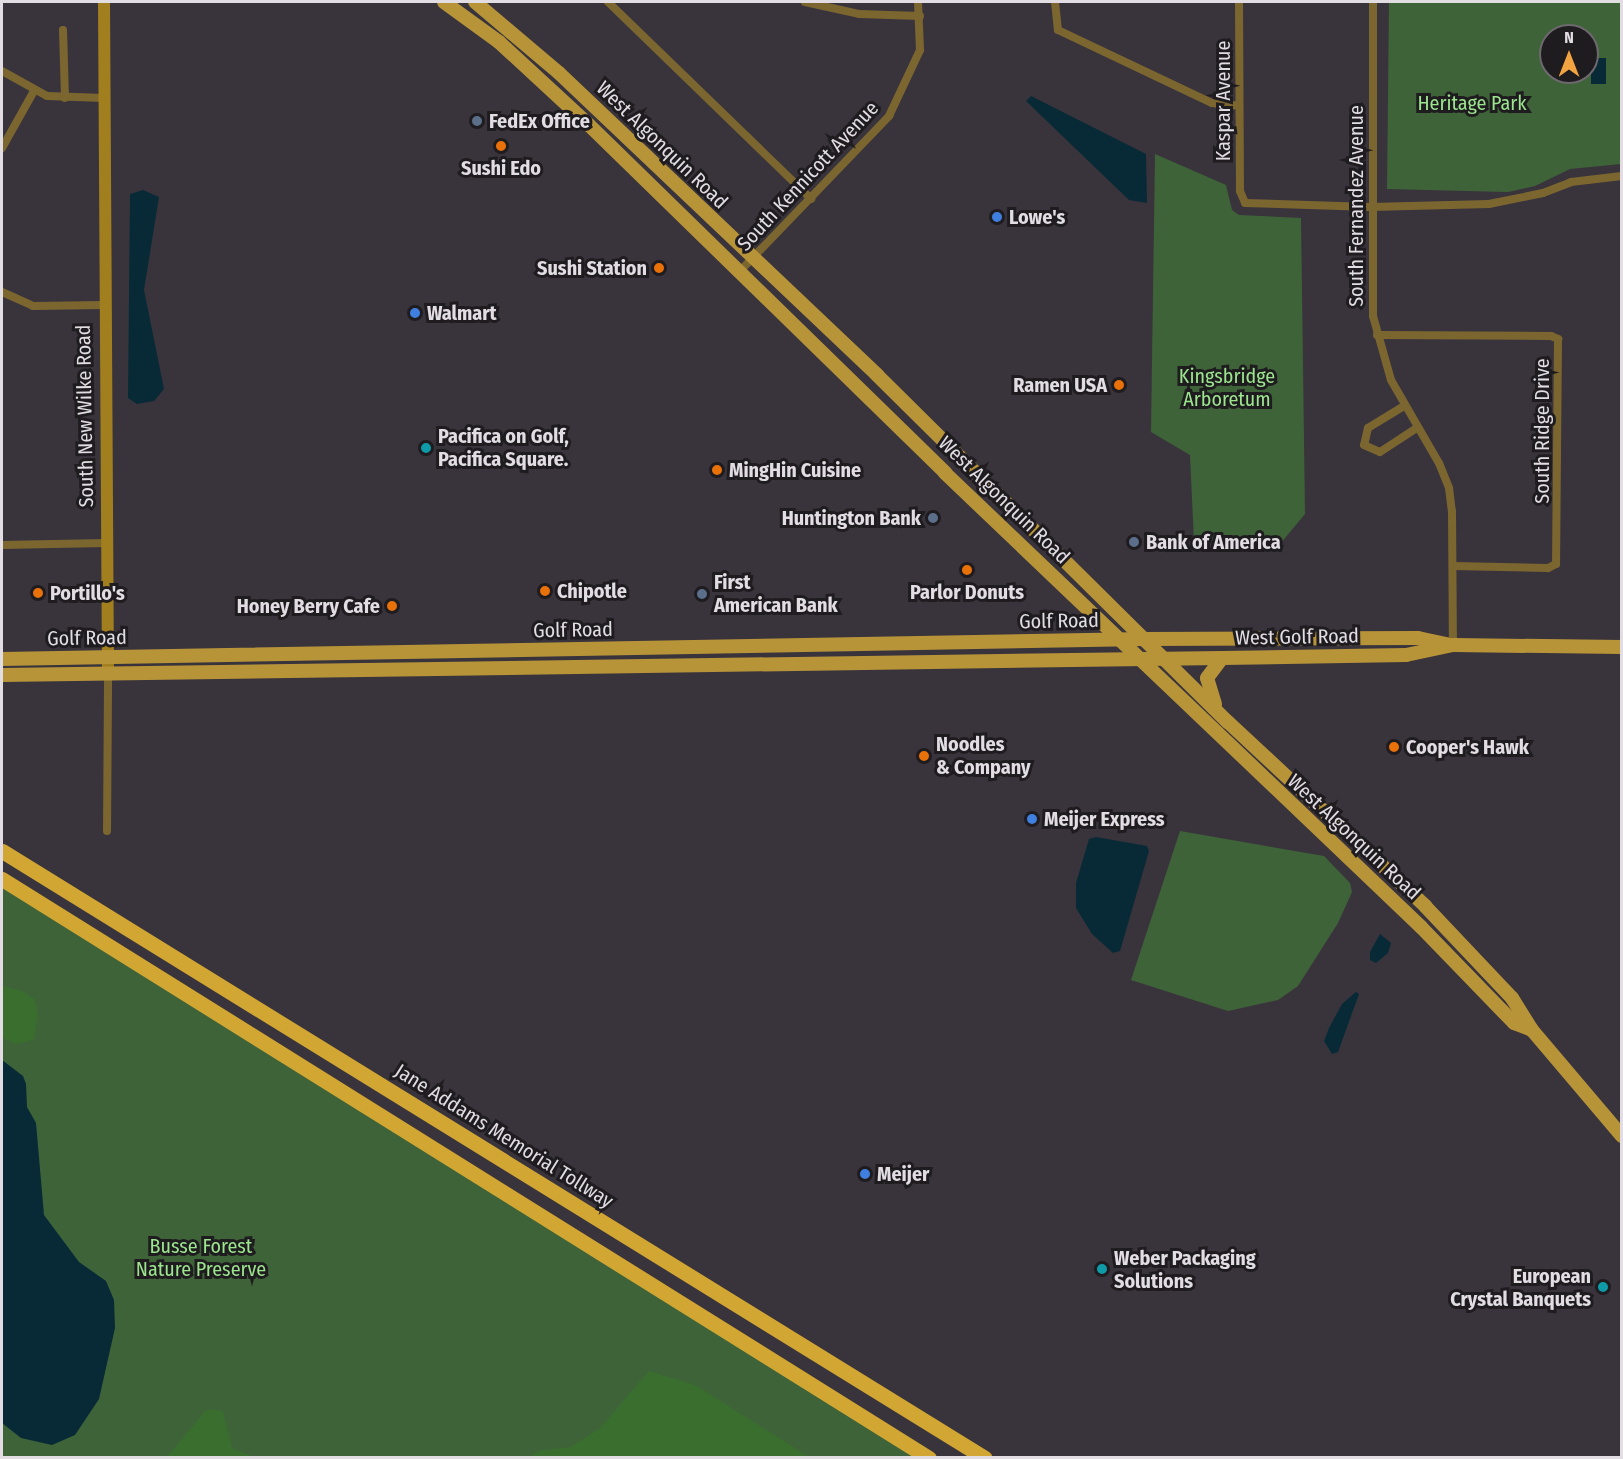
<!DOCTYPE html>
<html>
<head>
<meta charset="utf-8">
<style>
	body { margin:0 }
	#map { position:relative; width:1623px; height:1459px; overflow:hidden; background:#39343c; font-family:"Fira Sans Condensed",sans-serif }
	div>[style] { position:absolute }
	.green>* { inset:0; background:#3f6338 }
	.forest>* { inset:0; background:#396e2f }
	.water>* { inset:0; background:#072a36; transform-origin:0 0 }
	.minor>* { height:8px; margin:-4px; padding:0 4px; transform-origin:4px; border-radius:4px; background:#7c6630 }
	.secondary>* { height:12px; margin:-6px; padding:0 6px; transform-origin:6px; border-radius:6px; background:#a27f1e }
	.primary>* { height:14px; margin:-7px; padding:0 7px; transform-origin:7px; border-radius:7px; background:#b89439 }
	.motorway>* { height:15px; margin:-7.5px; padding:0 7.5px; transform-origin:7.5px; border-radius:7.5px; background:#d2a632 }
	.dots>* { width:16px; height:16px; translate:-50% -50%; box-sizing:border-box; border:3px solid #1f1c20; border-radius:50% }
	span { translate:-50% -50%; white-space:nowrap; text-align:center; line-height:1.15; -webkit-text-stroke:6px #1f1c20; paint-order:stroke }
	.street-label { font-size:20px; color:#e1dde3 }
	.park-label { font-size:20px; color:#9be58d }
	.poi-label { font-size:20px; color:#e1dde3; font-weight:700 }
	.left { translate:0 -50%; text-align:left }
	.right { translate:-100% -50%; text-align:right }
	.frame { position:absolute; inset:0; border:3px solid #e1dde3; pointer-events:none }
	.north { position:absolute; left:1539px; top:24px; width:60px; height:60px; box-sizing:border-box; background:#1f1c20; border:2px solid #6d696e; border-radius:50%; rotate:0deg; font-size:16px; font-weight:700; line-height:24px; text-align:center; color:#e1dde3 }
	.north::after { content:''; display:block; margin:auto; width:21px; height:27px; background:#f3a442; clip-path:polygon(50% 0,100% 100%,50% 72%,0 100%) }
</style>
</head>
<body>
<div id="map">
	<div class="green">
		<i style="clip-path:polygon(evenodd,1389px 2px,1621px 2px,1621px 164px,1570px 169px,1535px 186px,1508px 192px,1387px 189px,1389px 2px,1551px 36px,1587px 36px,1587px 72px,1551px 72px,1551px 36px)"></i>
		<i style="clip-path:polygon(1155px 154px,1226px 185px,1232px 210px,1239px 215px,1301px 218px,1305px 514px,1280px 544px,1194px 542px,1190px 455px,1151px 432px)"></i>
		<i style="clip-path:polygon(1180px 831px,1324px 856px,1350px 883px,1352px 892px,1338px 923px,1298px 986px,1278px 1000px,1228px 1011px,1131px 980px)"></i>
		<i style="clip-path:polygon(2px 879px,927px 1457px,2px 1457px)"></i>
	</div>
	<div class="forest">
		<i style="clip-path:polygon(2px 986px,22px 991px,34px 999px,38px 1013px,34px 1040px,17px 1044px,2px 1038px)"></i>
		<i style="clip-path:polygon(649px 1371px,695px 1385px,809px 1457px,530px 1457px,538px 1451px,570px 1447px,599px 1429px)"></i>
		<i style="clip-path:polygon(213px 1409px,223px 1412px,232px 1448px,254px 1457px,167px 1457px,205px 1411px)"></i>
	</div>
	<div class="water">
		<i style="left:1591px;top:58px;width:15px;height:26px"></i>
		<i style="clip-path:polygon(1031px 96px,1146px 154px,1147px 203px,1129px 200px,1026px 101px)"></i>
		<i style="clip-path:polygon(143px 190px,159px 197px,144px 290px,164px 389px,154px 401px,137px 404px,128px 398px,130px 194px)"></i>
		<i style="clip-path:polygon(1096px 837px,1147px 846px,1149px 851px,1120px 951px,1113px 953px,1092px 934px,1076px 908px,1076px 883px,1089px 839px)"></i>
		<i style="clip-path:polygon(1380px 934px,1391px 943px,1388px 953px,1376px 963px,1370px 960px,1370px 952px)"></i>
		<i style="clip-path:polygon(1356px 992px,1359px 994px,1338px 1052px,1332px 1054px,1324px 1041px,1329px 1028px,1342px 1004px)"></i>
		<i style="clip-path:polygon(2px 1060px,23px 1076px,26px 1084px,27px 1107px,36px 1123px,44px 1215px,79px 1262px,106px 1281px,114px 1300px,115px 1328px,99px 1399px,75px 1435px,52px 1445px,21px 1438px,2px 1423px)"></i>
	</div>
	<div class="minor">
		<i style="left:608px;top:2px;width:283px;rotate:44.1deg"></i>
		<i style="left:805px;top:2px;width:55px;rotate:12.5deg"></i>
		<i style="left:859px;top:14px;width:61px;rotate:1.9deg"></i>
		<i style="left:1055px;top:2px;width:28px;rotate:84deg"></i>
		<i style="left:1058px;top:30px;width:170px;rotate:25.4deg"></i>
		<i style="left:1212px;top:103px;width:27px;rotate:6deg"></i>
		<i style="left:1239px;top:2px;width:189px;rotate:89.7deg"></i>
		<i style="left:1240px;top:191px;width:13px;rotate:67deg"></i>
		<i style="left:1245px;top:203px;width:126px;rotate:1.8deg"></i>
		<i style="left:1371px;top:207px;width:118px;rotate:-1.5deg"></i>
		<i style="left:1489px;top:204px;width:55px;rotate:-11.5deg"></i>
		<i style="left:1543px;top:193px;width:30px;rotate:-21deg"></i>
		<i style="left:1571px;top:182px;width:51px;rotate:-6.7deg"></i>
		<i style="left:1373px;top:2px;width:314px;rotate:90deg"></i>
		<i style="left:1373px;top:316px;width:66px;rotate:74.3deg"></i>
		<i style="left:1391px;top:380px;width:96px;rotate:60deg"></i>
		<i style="left:1439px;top:463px;width:27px;rotate:68deg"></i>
		<i style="left:1449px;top:488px;width:23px;rotate:83deg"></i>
		<i style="left:1452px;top:511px;width:134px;rotate:89.6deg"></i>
		<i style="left:63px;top:30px;width:68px;rotate:88.3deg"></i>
		<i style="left:2px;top:71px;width:51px;rotate:29.1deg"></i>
		<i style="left:47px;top:96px;width:57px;rotate:2deg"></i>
		<i style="left:2px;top:148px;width:65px;rotate:-60.7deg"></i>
		<i style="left:741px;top:270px;width:214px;rotate:-46.1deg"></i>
		<i style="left:889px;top:116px;width:73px;rotate:-64.8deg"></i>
		<i style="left:920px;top:50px;width:48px;rotate:-92.4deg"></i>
		<i style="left:2px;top:292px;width:34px;rotate:24deg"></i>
		<i style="left:33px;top:306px;width:71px;rotate:-0.8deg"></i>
		<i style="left:1377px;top:335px;width:174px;rotate:0.3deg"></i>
		<i style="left:1551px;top:336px;width:8px;rotate:23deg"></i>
		<i style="left:1558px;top:339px;width:225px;rotate:90.5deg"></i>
		<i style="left:1556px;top:564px;width:9px;rotate:153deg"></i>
		<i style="left:1548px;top:568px;width:95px;rotate:-178.8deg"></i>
		<i style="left:1404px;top:406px;width:42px;rotate:148.6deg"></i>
		<i style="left:1368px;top:428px;width:17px;rotate:103deg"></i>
		<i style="left:1364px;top:445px;width:17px;rotate:24deg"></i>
		<i style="left:1380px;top:452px;width:45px;rotate:-33.3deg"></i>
		<i style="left:2px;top:545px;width:104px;rotate:-1.1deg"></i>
		<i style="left:107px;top:831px;width:157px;rotate:-89.6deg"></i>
	</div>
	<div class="secondary">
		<i style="left:104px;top:2px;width:672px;rotate:89.66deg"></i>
	</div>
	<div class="primary">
		<i style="left:444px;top:2px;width:68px;rotate:36deg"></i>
		<i style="left:499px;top:42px;width:122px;rotate:42.7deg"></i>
		<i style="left:589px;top:125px;width:498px;rotate:44.3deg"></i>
		<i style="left:945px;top:473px;width:658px;rotate:43.64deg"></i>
		<i style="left:1421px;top:927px;width:134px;rotate:45.9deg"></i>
		<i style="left:1514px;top:1023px;width:19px;rotate:21deg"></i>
		<i style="left:475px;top:2px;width:110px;rotate:40.2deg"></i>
		<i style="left:559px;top:73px;width:439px;rotate:43.5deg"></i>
		<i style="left:877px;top:375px;width:494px;rotate:44.7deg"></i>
		<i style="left:1228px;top:722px;width:270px;rotate:43deg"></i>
		<i style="left:1425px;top:906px;width:127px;rotate:46.6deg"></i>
		<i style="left:1512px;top:998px;width:38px;rotate:58deg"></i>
		<i style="left:1532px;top:1030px;width:139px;rotate:49.7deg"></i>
		<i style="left:2px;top:659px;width:1143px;rotate:-1deg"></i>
		<i style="left:1145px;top:639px;width:273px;rotate:-0.2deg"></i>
		<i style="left:1418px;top:638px;width:30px;rotate:12deg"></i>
		<i style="left:2px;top:675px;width:1220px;rotate:-0.8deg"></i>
		<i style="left:1222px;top:658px;width:184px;rotate:-0.9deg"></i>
		<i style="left:1406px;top:655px;width:48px;rotate:-12deg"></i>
		<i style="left:1453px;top:645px;width:169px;rotate:0.7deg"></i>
		<i style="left:1215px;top:704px;width:27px;rotate:-107deg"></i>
		<i style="left:1207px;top:678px;width:25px;rotate:-53deg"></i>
	</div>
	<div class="motorway">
		<i style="left:2px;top:851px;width:1155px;rotate:31.7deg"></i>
		<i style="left:2px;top:879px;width:1093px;rotate:31.99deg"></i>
	</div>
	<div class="dots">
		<i style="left:477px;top:121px;background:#5c6f8a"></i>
		<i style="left:501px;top:146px;background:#e8710a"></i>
		<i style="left:997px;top:217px;background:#3f7fe0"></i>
		<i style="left:659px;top:268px;background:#e8710a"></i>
		<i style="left:415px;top:313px;background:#3f7fe0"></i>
		<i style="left:1119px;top:385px;background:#e8710a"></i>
		<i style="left:426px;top:448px;background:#0f9aa8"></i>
		<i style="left:717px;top:470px;background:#e8710a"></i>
		<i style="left:933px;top:518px;background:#5c6f8a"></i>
		<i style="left:1134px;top:542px;background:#5c6f8a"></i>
		<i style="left:967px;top:570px;background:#e8710a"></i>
		<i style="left:545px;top:591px;background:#e8710a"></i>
		<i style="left:38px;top:593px;background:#e8710a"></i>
		<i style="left:702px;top:594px;background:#5c6f8a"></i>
		<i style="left:392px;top:606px;background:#e8710a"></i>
		<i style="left:1394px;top:747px;background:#e8710a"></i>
		<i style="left:924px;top:756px;background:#e8710a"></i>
		<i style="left:1032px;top:819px;background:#3f7fe0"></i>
		<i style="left:865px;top:1174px;background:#3f7fe0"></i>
		<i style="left:1102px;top:1269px;background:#0f9aa8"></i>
		<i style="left:1603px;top:1287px;background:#0f9aa8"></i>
	</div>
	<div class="street-label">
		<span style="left:1223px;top:101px;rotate:-90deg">Kaspar Avenue</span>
		<span style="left:662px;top:145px;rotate:44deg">West Algonquin Road</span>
		<span style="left:808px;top:176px;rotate:-47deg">South Kennicott Avenue</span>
		<span style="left:1356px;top:206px;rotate:-90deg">South Fernandez Avenue</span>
		<span style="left:85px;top:416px;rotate:-91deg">South New Wilke Road</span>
		<span style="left:1542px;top:431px;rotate:-90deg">South Ridge Drive</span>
		<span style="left:1004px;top:500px;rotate:44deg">West Algonquin Road</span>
		<span style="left:1059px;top:621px;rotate:-1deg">Golf Road</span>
		<span style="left:573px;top:630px;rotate:-1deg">Golf Road</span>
		<span style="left:1297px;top:637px;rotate:-1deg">West Golf Road</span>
		<span style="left:87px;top:638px;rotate:-1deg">Golf Road</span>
		<span style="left:1354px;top:837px;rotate:43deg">West Algonquin Road</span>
		<span style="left:504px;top:1136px;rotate:32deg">Jane Addams Memorial Tollway</span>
	</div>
	<div class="park-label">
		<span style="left:1472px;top:103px">Heritage Park</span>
		<span style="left:1227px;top:388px">Kingsbridge<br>Arboretum</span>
		<span style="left:201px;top:1258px">Busse Forest<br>Nature Preserve</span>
	</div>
	<div class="poi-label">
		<span class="left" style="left:489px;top:121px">FedEx Office</span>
		<span style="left:501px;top:168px">Sushi Edo</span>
		<span class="left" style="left:1009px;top:217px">Lowe's</span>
		<span class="right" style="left:647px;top:268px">Sushi Station</span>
		<span class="left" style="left:427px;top:313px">Walmart</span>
		<span class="right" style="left:1107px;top:385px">Ramen USA</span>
		<span class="left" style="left:438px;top:448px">Pacifica on Golf,<br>Pacifica Square.</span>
		<span class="left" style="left:729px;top:470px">MingHin Cuisine</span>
		<span class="right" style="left:921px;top:518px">Huntington Bank</span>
		<span class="left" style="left:1146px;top:542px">Bank of America</span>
		<span class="left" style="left:714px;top:594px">First<br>American Bank</span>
		<span class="left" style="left:557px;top:591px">Chipotle</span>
		<span style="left:967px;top:592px">Parlor Donuts</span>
		<span class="left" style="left:50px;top:593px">Portillo's</span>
		<span class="right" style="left:380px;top:606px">Honey Berry Cafe</span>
		<span class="left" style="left:936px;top:756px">Noodles<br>&amp; Company</span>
		<span class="left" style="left:1406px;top:747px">Cooper's Hawk</span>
		<span class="left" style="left:1044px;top:819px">Meijer Express</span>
		<span class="left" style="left:877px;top:1174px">Meijer</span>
		<span class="left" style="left:1114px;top:1270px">Weber Packaging<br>Solutions</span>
		<span class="right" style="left:1591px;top:1288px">European<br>Crystal Banquets</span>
	</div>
	<div class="frame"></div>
	<div class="north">N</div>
</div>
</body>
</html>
